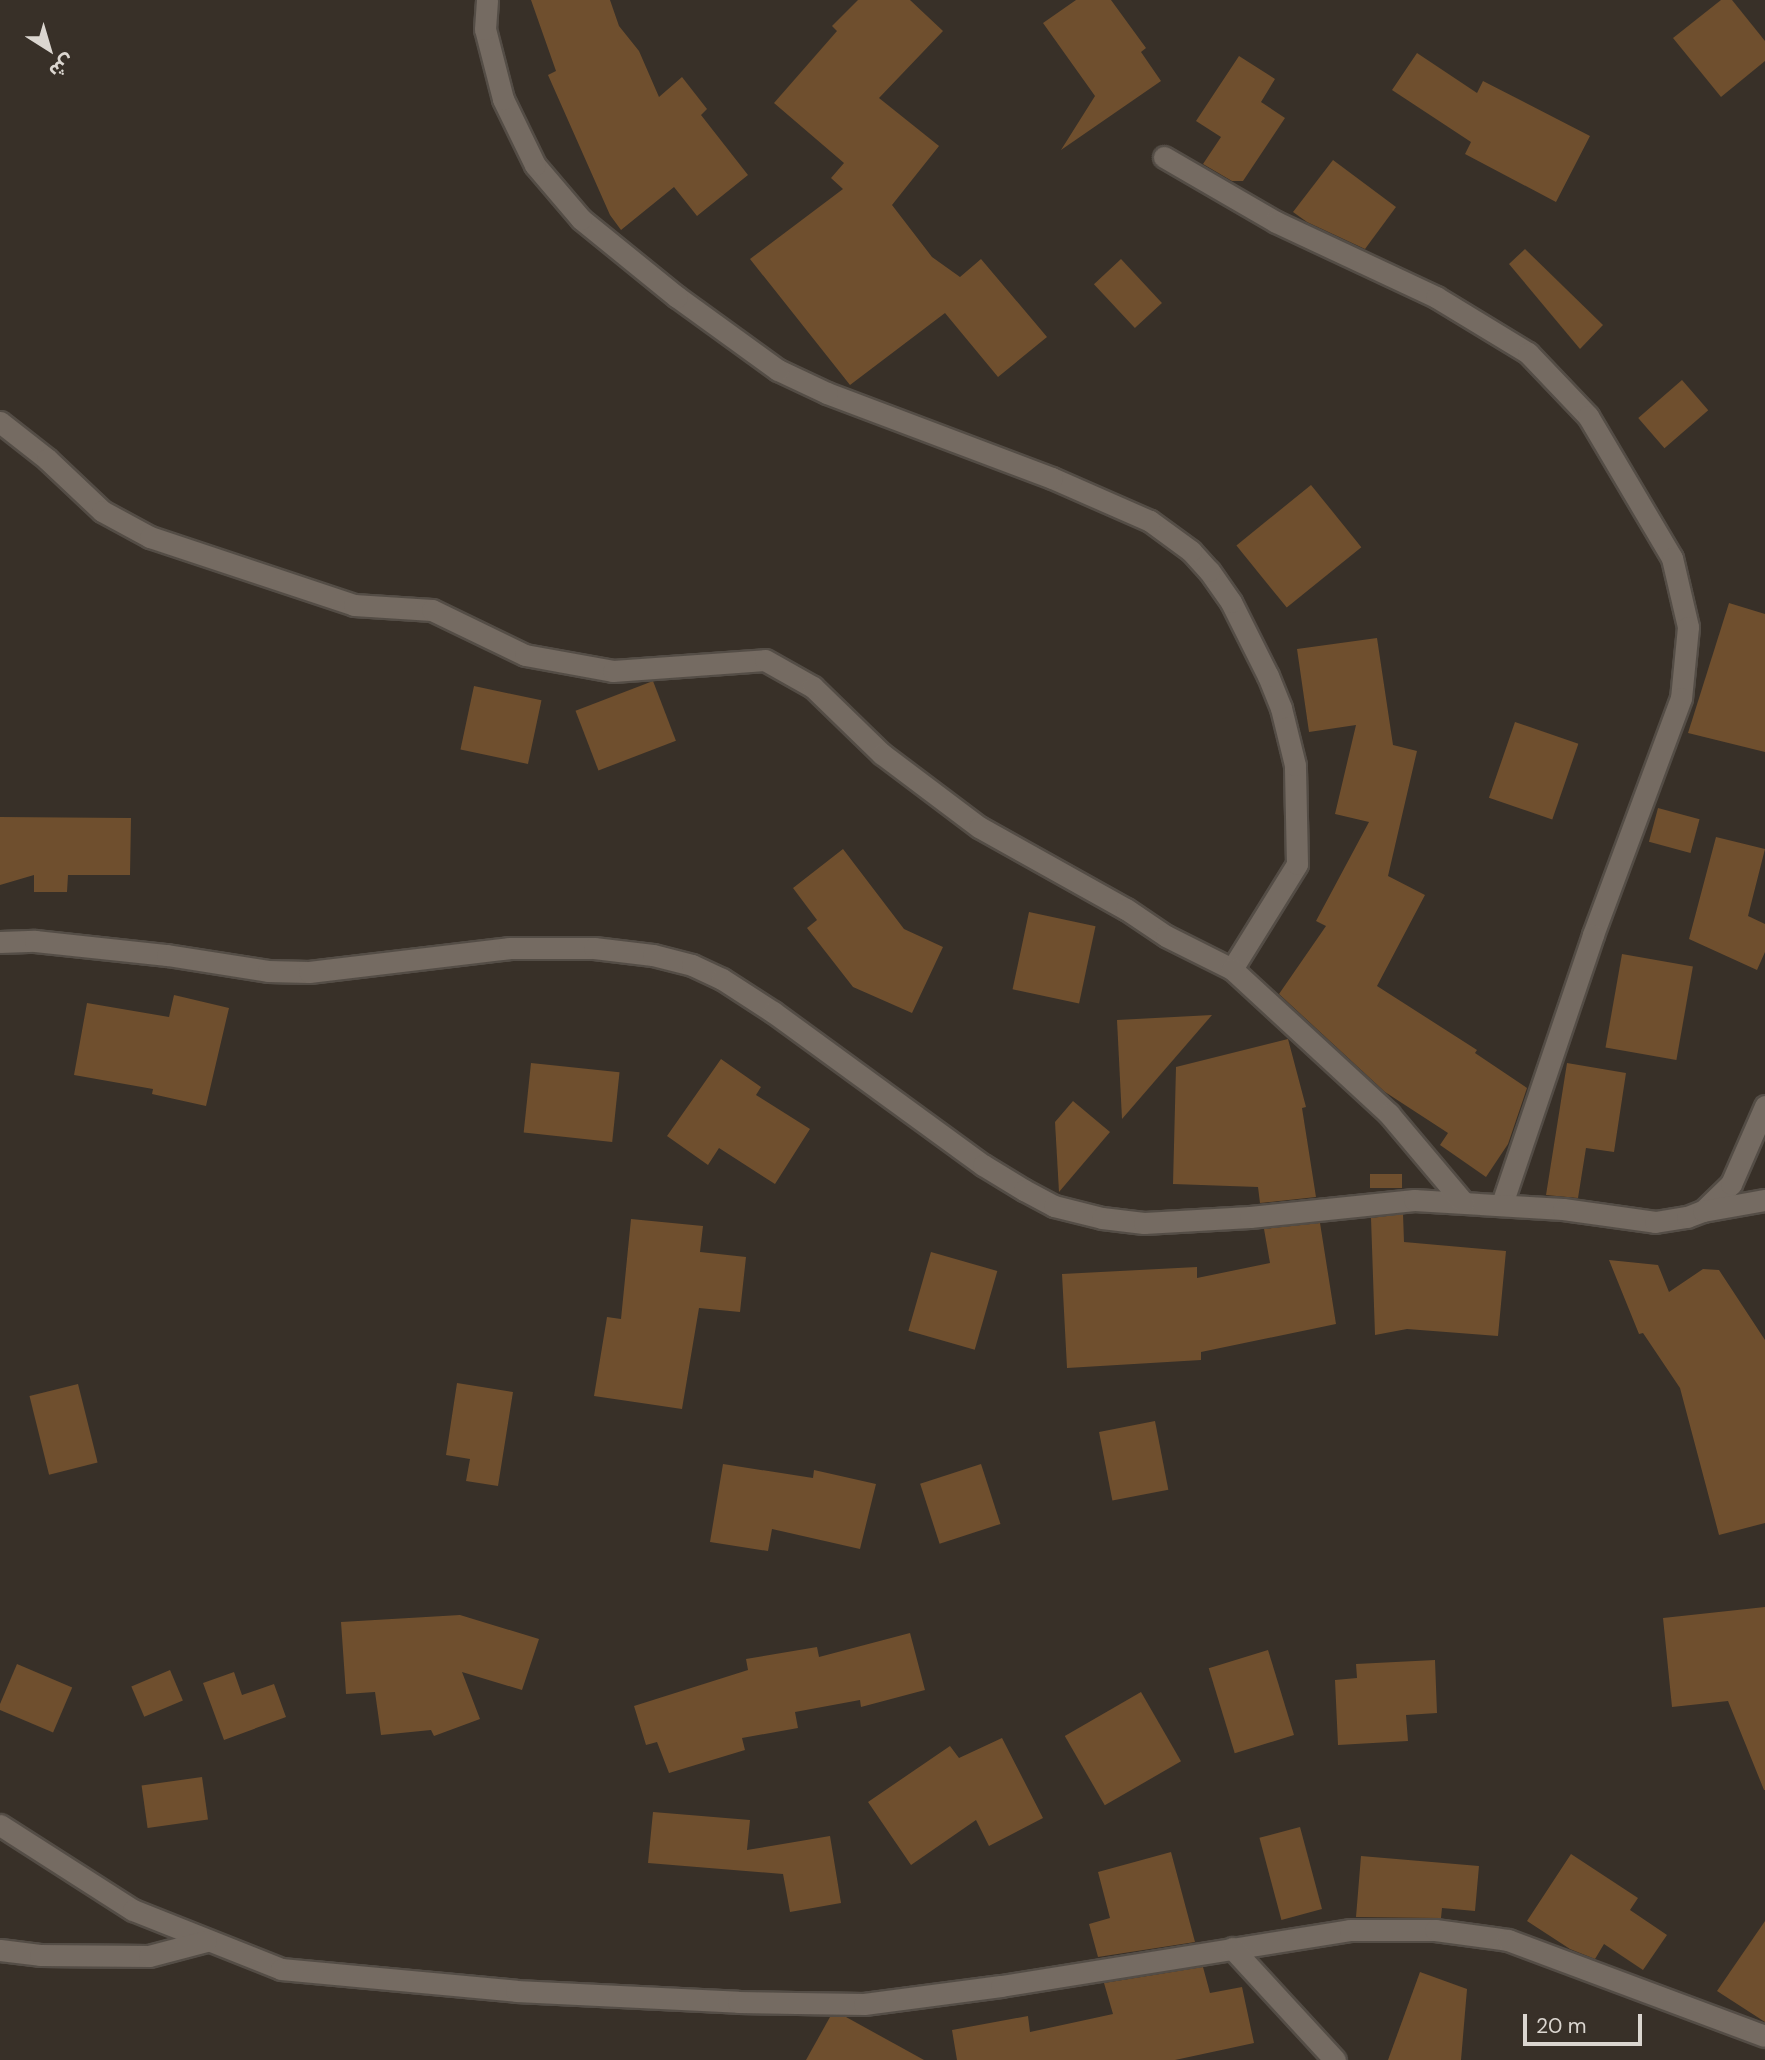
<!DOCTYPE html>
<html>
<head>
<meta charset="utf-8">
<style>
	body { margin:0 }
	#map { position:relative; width:1765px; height:2060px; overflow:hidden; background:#383028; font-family:"DM Sans","Noto Sans Arabic",sans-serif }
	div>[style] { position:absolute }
	.building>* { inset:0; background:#6f4f2e; transform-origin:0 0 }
	.roads { filter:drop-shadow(2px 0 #544d46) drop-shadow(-2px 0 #544d46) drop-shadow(0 2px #544d46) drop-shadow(0 -2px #544d46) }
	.minor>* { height:21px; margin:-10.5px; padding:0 10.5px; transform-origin:10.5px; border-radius:10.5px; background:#756b62 }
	span { translate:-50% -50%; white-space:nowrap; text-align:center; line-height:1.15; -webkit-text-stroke:5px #383028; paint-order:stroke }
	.north { position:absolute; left:14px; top:14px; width:70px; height:70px; -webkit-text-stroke:5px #383028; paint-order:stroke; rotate:143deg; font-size:19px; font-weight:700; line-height:28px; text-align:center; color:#dbd6d0 }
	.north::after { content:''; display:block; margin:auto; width:24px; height:32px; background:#dbd6d0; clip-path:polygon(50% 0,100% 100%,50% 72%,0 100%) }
	.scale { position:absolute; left:1523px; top:2014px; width:119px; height:32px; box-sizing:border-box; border:4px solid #dbd6d0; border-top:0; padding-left:9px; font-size:21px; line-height:24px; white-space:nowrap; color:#dbd6d0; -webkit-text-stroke:5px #383028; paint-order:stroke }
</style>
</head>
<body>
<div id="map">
	<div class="building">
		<i style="clip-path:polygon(531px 0,610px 0,619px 26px,639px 51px,659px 97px,682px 77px,707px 109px,701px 115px,748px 175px,697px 216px,674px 187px,621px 230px,610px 215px,548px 75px,556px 71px)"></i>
		<i style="clip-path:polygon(858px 0,910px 0,943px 31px,879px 98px,939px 146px,892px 205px,932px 257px,960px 277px,981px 259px,1047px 337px,998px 377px,945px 313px,850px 385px,750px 259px,843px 189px,831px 178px,844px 163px,774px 103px,837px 31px,832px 26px)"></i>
		<i style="clip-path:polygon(1076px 0,1111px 0,1146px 48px,1141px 52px,1161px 81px,1061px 150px,1095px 96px,1043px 23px)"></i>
		<i style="clip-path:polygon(1721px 0,1732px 0,1765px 41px,1765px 61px,1721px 97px,1673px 38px)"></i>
		<i style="clip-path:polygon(1417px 53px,1477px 93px,1483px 81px,1590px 136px,1556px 202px,1465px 154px,1471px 142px,1392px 90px)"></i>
		<i style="clip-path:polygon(1239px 56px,1275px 79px,1261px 102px,1285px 118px,1243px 181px,1232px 181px,1203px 164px,1221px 137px,1196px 121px)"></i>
		<i style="clip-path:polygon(1333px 160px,1396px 207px,1365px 249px,1307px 222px,1293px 212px)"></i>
		<i style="clip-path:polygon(1525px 249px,1603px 325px,1580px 349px,1509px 264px)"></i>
		<i style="left:1121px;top:259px;width:60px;height:37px;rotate:47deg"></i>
		<i style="left:1682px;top:380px;width:40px;height:58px;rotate:49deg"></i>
		<i style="left:1311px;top:485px;width:80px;height:96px;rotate:51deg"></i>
		<i style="clip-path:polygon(1729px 603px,1765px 614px,1765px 752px,1688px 733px)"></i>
		<i style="clip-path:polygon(1377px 638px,1393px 745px,1417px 751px,1388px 876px,1425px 895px,1377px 986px,1477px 1050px,1475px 1053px,1527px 1088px,1508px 1144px,1486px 1177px,1440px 1145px,1448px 1133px,1385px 1092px,1279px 994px,1326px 926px,1316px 921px,1369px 822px,1335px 814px,1356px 725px,1309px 732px,1297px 649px)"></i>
		<i style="left:653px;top:681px;width:64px;height:83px;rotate:69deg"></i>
		<i style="left:474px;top:686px;width:69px;height:65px;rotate:12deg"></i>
		<i style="left:1515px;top:722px;width:67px;height:80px;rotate:19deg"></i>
		<i style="left:1658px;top:808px;width:43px;height:35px;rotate:15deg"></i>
		<i style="clip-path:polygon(0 817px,131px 818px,130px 875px,68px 875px,67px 892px,34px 892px,34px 875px,0 885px)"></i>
		<i style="clip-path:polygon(1716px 837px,1765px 849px,1748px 916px,1765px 924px,1765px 952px,1757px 970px,1689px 939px)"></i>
		<i style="clip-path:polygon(843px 849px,904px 929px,943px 947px,912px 1013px,853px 987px,807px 928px,817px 920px,793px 888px)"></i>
		<i style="left:1029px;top:912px;width:68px;height:79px;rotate:12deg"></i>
		<i style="left:1622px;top:954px;width:72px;height:95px;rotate:10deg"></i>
		<i style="clip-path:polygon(174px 995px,229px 1008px,206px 1106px,152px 1094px,153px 1089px,74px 1075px,87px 1003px,169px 1017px)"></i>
		<i style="clip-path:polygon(1212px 1015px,1122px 1119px,1117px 1020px)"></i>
		<i style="clip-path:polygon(1288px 1039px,1306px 1107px,1302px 1108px,1316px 1197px,1260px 1203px,1258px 1187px,1173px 1184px,1176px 1067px)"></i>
		<i style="clip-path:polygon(721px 1059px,761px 1087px,756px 1095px,810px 1129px,775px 1184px,719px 1148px,708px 1165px,667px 1136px)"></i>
		<i style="left:531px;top:1063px;width:89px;height:70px;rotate:6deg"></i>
		<i style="clip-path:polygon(1567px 1063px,1626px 1073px,1614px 1152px,1586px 1148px,1578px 1198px,1546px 1195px)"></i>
		<i style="clip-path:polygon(1073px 1101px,1110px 1132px,1059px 1192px,1055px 1122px)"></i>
		<i style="left:1402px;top:1174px;width:14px;height:32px;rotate:90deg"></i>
		<i style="clip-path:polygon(1403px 1214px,1404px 1242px,1506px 1251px,1498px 1336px,1407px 1329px,1375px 1335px,1371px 1218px)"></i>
		<i style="clip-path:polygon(631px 1219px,703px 1226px,700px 1252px,746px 1257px,740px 1312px,699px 1308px,682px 1409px,594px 1396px,607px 1317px,621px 1319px)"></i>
		<i style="clip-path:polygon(1320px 1223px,1336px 1324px,1201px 1352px,1201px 1360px,1067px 1368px,1062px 1274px,1197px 1267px,1197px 1278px,1270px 1263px,1264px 1229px)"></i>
		<i style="left:931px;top:1252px;width:69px;height:82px;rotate:16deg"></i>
		<i style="clip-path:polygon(1609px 1260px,1658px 1265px,1669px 1292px,1703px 1269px,1719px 1270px,1765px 1340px,1765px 1523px,1719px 1535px,1680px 1388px,1643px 1333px,1639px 1334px)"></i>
		<i style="clip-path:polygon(457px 1383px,513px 1392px,498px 1486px,466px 1481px,470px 1459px,446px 1455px)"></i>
		<i style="left:78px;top:1384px;width:81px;height:50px;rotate:76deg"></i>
		<i style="left:1155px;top:1421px;width:70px;height:57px;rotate:79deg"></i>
		<i style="clip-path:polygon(723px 1464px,813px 1478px,814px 1470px,876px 1484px,860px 1549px,772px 1529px,768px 1551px,710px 1542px)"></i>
		<i style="left:981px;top:1464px;width:63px;height:64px;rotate:72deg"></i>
		<i style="clip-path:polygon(1765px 1607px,1765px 1790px,1764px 1790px,1728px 1701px,1672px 1707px,1663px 1618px)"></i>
		<i style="clip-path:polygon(460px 1615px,539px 1639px,522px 1690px,462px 1672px,480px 1719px,434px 1736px,431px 1730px,381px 1735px,375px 1692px,346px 1694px,341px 1622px)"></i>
		<i style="clip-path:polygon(910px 1633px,925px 1690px,861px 1707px,860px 1700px,795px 1712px,798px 1728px,742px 1738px,745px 1750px,669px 1773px,657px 1742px,646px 1745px,634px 1706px,748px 1670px,746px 1659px,817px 1647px,819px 1657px)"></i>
		<i style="left:1268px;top:1650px;width:89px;height:62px;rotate:73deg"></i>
		<i style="clip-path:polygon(1435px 1660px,1437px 1713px,1406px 1715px,1408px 1741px,1338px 1745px,1335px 1680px,1357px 1678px,1356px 1664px)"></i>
		<i style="left:17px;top:1664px;width:60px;height:49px;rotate:23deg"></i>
		<i style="left:170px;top:1670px;width:33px;height:42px;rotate:67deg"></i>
		<i style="clip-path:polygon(234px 1672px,242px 1695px,274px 1684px,286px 1717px,224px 1740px,203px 1683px)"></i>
		<i style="left:1141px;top:1692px;width:80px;height:88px;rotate:60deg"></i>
		<i style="clip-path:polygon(1002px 1738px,1043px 1818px,989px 1846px,976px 1820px,911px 1865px,868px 1802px,950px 1746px,959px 1758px)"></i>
		<i style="left:202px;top:1777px;width:43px;height:61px;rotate:82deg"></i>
		<i style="clip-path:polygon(653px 1812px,750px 1820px,747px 1850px,830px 1836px,841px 1903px,790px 1912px,783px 1874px,648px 1863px)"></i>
		<i style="left:1300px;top:1827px;width:85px;height:42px;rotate:75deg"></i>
		<i style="clip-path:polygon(1171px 1852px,1195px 1942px,1098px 1957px,1089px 1924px,1110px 1918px,1098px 1872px)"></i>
		<i style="clip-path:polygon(1571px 1854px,1638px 1898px,1630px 1910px,1667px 1935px,1643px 1970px,1604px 1944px,1595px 1959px,1570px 1949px,1527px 1921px)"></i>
		<i style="clip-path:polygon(1361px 1856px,1479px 1866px,1475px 1911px,1442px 1908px,1441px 1918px,1356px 1917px)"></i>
		<i style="clip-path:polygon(1765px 1921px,1765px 2022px,1717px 1991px)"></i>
		<i style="clip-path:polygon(1203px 1967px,1210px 1993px,1242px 1987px,1254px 2043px,1175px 2060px,957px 2060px,952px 2030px,1028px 2016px,1030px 2032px,1113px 2014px,1104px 1983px)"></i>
		<i style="clip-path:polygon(1420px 1972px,1467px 1989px,1461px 2060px,1388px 2060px)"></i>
		<i style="clip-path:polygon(830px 2017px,846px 2017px,924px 2060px,806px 2060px)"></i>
	</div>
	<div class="roads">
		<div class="minor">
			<i style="left:1164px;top:157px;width:129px;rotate:30.1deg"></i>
			<i style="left:1276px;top:222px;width:177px;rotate:25.1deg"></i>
			<i style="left:1436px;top:297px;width:108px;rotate:31.3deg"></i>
			<i style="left:1528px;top:353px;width:87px;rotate:46.4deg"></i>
			<i style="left:1588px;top:416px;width:165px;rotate:59.4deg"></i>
			<i style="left:1672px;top:558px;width:71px;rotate:76.9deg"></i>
			<i style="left:1688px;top:627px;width:71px;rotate:95.6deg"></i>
			<i style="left:1681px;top:698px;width:253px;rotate:110.4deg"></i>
			<i style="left:1593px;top:935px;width:284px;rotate:108.7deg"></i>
			<i style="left:0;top:422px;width:60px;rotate:38.2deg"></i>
			<i style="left:47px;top:459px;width:76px;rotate:43.4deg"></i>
			<i style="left:102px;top:511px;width:55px;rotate:28.4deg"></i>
			<i style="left:150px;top:537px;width:215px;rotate:18.4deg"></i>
			<i style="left:354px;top:605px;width:78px;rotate:3.7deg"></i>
			<i style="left:432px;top:610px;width:103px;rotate:25.8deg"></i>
			<i style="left:525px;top:655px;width:89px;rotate:10.3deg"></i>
			<i style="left:613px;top:671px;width:152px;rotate:-4.1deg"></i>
			<i style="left:765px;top:660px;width:55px;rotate:29.4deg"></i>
			<i style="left:813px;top:687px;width:96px;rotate:44.2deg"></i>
			<i style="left:882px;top:754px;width:121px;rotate:37deg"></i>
			<i style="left:979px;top:827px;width:168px;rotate:29.2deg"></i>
			<i style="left:1126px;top:909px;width:48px;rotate:34deg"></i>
			<i style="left:1166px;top:936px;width:74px;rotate:26.6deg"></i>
			<i style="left:1232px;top:969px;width:123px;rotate:-58.2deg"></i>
			<i style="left:1297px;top:864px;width:99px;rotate:-91.2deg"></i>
			<i style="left:1295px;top:765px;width:59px;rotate:-103.8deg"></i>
			<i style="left:1281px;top:708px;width:35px;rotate:-112deg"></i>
			<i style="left:1268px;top:676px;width:83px;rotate:-116.6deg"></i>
			<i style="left:1231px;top:602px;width:38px;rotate:-125deg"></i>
			<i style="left:1209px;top:571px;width:27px;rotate:-132deg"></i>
			<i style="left:1191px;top:551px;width:51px;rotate:-143.8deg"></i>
			<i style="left:1150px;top:521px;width:107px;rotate:-156.3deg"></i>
			<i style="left:1052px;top:478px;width:241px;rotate:-159.3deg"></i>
			<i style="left:827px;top:393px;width:54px;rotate:-154.9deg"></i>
			<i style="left:778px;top:370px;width:125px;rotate:-144.1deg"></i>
			<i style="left:677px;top:297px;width:124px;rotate:-140.9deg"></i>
			<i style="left:581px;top:219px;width:71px;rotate:-130.4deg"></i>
			<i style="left:535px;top:165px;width:73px;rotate:-115.9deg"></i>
			<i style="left:503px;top:99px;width:72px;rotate:-104.4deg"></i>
			<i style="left:485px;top:29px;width:29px;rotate:-86deg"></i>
			<i style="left:0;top:942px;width:35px;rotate:-2deg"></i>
			<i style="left:35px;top:941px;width:133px;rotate:6.1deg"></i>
			<i style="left:167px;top:955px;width:102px;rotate:9deg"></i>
			<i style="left:268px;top:971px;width:41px;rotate:1.4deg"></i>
			<i style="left:309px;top:972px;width:201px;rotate:-6.8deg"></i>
			<i style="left:509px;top:948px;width:85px"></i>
			<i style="left:594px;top:948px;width:59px;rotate:6.8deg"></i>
			<i style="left:653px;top:955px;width:40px;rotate:14.4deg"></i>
			<i style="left:692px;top:965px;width:33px;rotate:25deg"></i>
			<i style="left:722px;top:979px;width:61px;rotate:32.9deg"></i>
			<i style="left:773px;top:1012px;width:260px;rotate:36.1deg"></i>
			<i style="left:983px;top:1165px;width:48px;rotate:31.4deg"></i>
			<i style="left:1024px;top:1190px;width:34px;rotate:28deg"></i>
			<i style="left:1054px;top:1206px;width:49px;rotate:14deg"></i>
			<i style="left:1102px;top:1218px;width:42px;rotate:6.8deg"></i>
			<i style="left:1144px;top:1223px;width:106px;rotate:-3.2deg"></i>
			<i style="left:1250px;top:1217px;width:165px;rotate:-5.9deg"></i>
			<i style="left:1414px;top:1200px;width:149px;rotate:3.5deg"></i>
			<i style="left:1563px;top:1209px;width:93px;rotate:8deg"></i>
			<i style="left:1655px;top:1222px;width:32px;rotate:-9deg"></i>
			<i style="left:1687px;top:1217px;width:17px;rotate:-21deg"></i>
			<i style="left:1703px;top:1211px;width:39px;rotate:-44deg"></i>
			<i style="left:1731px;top:1184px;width:85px;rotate:-66.4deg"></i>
			<i style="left:1232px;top:969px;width:214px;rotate:42.7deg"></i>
			<i style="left:1389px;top:1114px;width:115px;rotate:49.9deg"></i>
			<i style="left:1703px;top:1211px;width:63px;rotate:-10.1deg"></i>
			<i style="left:0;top:1825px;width:158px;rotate:32.6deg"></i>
			<i style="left:133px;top:1910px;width:159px;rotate:21.7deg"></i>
			<i style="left:281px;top:1969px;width:236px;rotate:5.3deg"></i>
			<i style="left:516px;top:1991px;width:222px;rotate:2.8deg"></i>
			<i style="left:738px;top:2002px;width:126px;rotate:0.9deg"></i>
			<i style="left:864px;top:2004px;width:138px;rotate:-7.5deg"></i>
			<i style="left:1001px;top:1986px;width:353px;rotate:-9.1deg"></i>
			<i style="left:1350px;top:1930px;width:85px"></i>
			<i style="left:1435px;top:1930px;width:74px;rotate:7.8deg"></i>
			<i style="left:1508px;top:1940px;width:274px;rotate:20.5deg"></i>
			<i style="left:1232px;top:1948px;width:152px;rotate:47.4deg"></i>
			<i style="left:0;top:1950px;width:40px;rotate:7.1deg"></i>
			<i style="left:40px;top:1955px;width:109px;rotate:0.5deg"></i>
			<i style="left:149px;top:1956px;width:59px;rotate:-14.7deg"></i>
		</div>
	</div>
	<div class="north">ش</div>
	<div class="scale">20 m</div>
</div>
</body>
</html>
